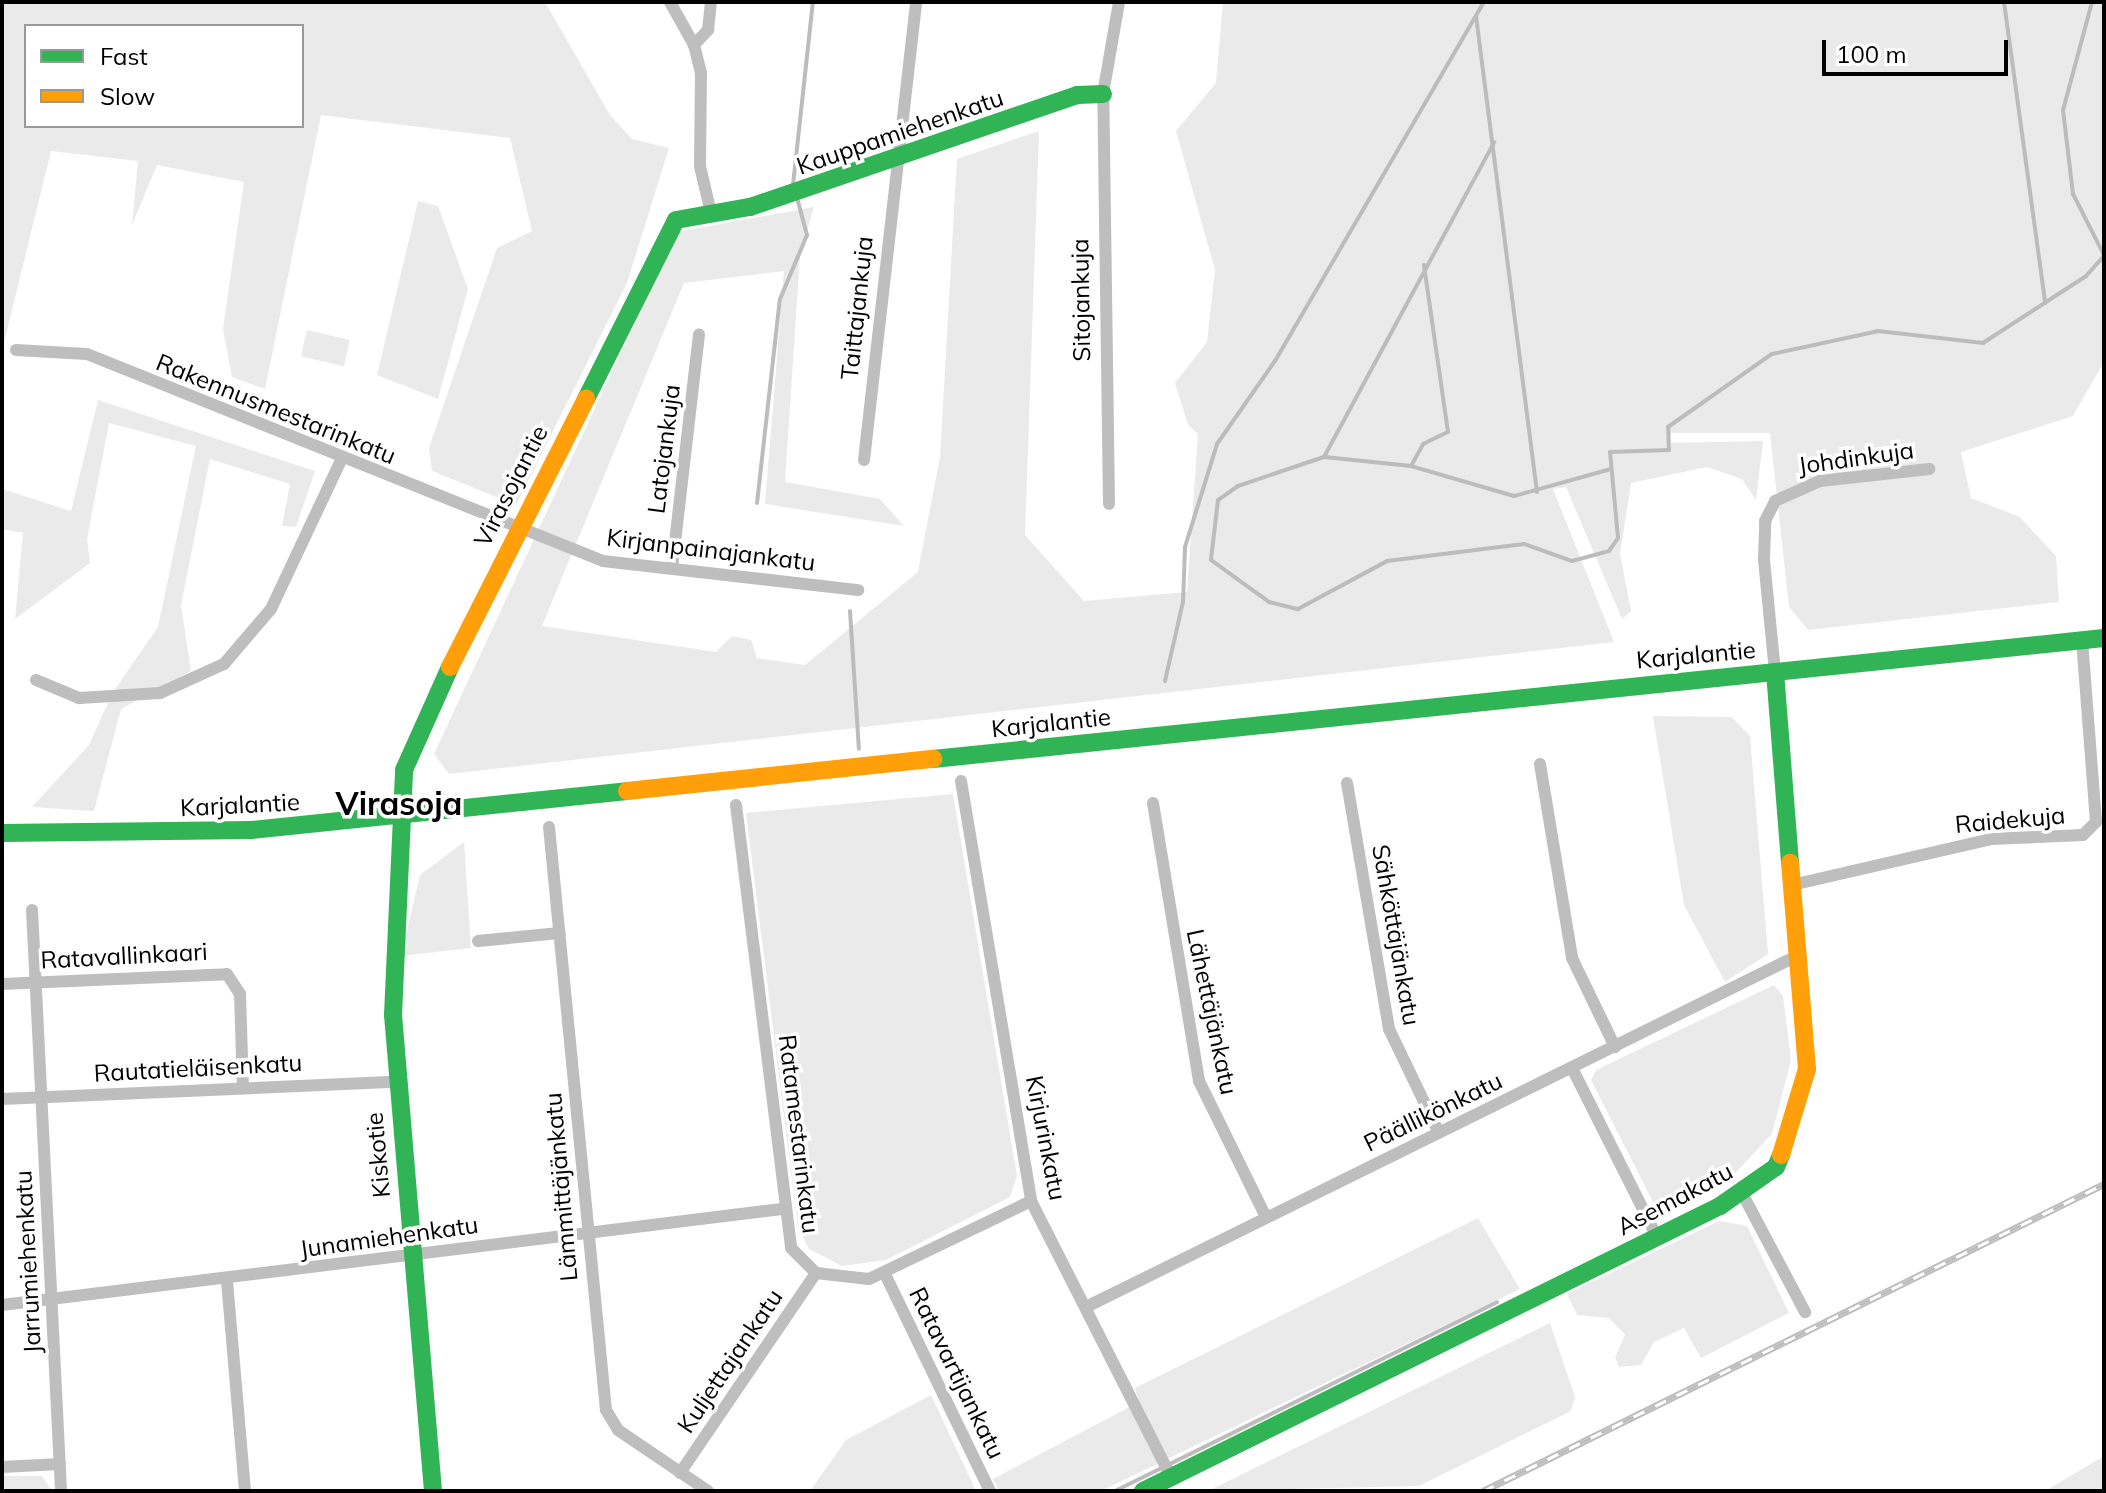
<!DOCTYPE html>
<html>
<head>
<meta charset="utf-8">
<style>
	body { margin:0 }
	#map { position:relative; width:2106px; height:1493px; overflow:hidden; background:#fff; font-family:Mulish,sans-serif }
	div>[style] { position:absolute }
	.green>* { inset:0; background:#eaeaea; transform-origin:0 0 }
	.stream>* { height:4px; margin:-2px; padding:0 2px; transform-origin:2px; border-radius:2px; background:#bcbcbc }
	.street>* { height:12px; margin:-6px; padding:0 6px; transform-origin:6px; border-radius:6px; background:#bebebe }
	.fast>* { height:18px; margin:-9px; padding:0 9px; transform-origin:9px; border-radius:9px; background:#30b455 }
	.slow>* { height:18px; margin:-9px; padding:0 9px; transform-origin:9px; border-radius:9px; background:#ff9f0a }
	.rail>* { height:7px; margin-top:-3.5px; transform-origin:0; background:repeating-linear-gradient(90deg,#fff 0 12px,#bdbdbd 0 24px); box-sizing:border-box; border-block:2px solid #bdbdbd }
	span { translate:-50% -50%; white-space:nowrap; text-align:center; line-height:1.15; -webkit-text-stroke:7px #fff; paint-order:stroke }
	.street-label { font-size:24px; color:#000 }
	.district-label { font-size:32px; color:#000; font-weight:700 }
	.frame { position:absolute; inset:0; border:4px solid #000; pointer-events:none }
	.legend { position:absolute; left:24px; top:24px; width:280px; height:104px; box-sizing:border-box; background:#fff; border:2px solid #999; margin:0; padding:10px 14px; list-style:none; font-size:24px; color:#000 }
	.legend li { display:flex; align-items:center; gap:16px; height:40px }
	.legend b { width:40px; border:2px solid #999 }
	.scale { position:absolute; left:1822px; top:40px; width:186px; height:36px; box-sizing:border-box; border:4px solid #000; border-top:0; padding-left:10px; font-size:24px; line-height:28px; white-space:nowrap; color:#000; -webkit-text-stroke:6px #fff; paint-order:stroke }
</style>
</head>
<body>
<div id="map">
	<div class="green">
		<i style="clip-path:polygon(evenodd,2px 2px,545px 2px,610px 115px,632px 139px,669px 148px,627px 283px,516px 505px,432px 471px,429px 448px,497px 248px,532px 231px,510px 138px,321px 115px,265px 389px,232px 377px,223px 329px,244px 182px,157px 165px,132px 225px,138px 161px,51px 151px,2px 351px,2px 2px,26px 26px,302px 26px,302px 126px,26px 126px,26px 26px)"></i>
		<i style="clip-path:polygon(1223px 2px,2104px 2px,2104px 362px,2073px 416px,1961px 452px,1971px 498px,2020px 517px,2056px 556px,2059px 602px,1808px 630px,1789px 607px,1770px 433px,1669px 433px,1669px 443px,1763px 441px,1756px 500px,1742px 479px,1707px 467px,1631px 483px,1620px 554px,1631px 611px,1622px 619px,1566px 487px,1553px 489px,1614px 642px,449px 774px,434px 754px,677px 232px,814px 207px,800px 255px,785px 482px,880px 499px,904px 526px,765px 504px,784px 271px,684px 283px,542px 626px,716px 652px,732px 636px,751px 640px,757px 658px,805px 665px,918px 572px,940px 457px,957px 159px,1039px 131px,1025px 535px,1084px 601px,1187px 592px,1198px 434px,1188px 425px,1175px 383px,1207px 342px,1215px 270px,1176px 131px,1216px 83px)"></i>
		<i style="clip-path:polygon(418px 201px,438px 206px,468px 289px,438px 399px,377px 375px)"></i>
		<i style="left:307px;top:330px;width:44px;height:27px;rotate:13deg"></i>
		<i style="clip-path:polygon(98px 400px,315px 471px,296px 527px,282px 526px,290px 484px,210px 459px,181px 605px,191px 671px,121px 709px,94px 811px,32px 807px,89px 745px,113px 692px,158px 627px,196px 446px,109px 423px,87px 539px,90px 563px,15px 619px,23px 533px,2px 529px,2px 489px,71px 511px)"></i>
		<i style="clip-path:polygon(1653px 716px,1732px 717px,1750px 736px,1768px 954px,1725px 982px,1684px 905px)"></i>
		<i style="clip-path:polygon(953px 794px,1017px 1176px,1010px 1197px,886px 1260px,842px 1266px,809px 1249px,798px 1228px,746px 813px)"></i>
		<i style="clip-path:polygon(464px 842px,471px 948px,401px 956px,420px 875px)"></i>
		<i style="clip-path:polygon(1774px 985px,1783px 996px,1791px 1060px,1772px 1134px,1724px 1185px,1668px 1213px,1656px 1208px,1591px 1080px,1596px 1070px)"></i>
		<i style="clip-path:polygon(1478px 1218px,1520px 1289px,1101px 1491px,999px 1491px,993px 1479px,1139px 1402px,1135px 1388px)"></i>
		<i style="clip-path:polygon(1719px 1221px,1747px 1226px,1789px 1313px,1701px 1358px,1684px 1328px,1654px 1342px,1641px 1365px,1619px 1367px,1615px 1357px,1625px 1335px,1609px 1318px,1577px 1315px,1567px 1294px)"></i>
		<i style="clip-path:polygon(1550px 1323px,1575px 1397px,1571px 1411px,1419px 1486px,1208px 1491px)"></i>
		<i style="clip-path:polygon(931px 1395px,976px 1491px,810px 1491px,846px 1440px)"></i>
		<i style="clip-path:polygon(2104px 1456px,2104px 1491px,2045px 1491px)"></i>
		<i style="clip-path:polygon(2px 1476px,42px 1476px,52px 1491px,2px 1491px)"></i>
	</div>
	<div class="stream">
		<i style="left:2004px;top:2px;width:304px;rotate:82.2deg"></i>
		<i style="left:2092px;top:2px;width:112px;rotate:105deg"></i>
		<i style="left:2063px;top:110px;width:85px;rotate:83.2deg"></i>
		<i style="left:2073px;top:194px;width:68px;rotate:63.1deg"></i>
		<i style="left:1476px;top:16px;width:480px;rotate:82.7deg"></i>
		<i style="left:793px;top:185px;width:184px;rotate:-83.8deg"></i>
		<i style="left:1324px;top:457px;width:358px;rotate:-61.6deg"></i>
		<i style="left:1411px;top:466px;width:25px;rotate:-61deg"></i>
		<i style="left:1423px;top:444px;width:28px;rotate:-26deg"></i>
		<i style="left:1448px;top:432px;width:169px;rotate:-98.2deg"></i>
		<i style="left:1611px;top:469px;width:101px;rotate:164.4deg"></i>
		<i style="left:1514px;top:496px;width:107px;rotate:-163.8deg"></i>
		<i style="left:1411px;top:466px;width:87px;rotate:-174.1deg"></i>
		<i style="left:1324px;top:457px;width:91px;rotate:161.4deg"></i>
		<i style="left:1238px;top:486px;width:24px;rotate:145deg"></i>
		<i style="left:1218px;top:500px;width:60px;rotate:96.7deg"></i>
		<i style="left:1211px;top:560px;width:72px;rotate:35.9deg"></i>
		<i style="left:1269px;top:602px;width:30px;rotate:14deg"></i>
		<i style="left:1298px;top:609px;width:101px;rotate:-28.3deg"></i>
		<i style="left:1387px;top:561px;width:138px;rotate:-7.1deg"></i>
		<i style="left:1524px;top:544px;width:51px;rotate:19.5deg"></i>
		<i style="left:1572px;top:561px;width:38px;rotate:-15deg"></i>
		<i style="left:1609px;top:551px;width:16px;rotate:-55deg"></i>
		<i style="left:1618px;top:538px;width:86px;rotate:-95.3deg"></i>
		<i style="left:1610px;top:452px;width:59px;rotate:-1.9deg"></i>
		<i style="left:1669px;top:450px;width:23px;rotate:-92deg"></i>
		<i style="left:1668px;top:427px;width:127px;rotate:-35.1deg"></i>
		<i style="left:1772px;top:354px;width:108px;rotate:-12.2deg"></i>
		<i style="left:1878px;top:331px;width:106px;rotate:6.5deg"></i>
		<i style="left:1983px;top:343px;width:123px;rotate:-33deg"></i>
		<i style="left:2086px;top:276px;width:27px;rotate:-48deg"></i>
		<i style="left:757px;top:503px;width:205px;rotate:-83.6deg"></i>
		<i style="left:780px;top:299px;width:69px;rotate:-67.1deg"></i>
		<i style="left:807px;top:235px;width:38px;rotate:-105deg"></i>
		<i style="left:850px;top:611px;width:138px;rotate:86.3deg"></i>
		<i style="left:1165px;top:681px;width:81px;rotate:-77.2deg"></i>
		<i style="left:1183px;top:602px;width:55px;rotate:-87.9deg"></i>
		<i style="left:1185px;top:547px;width:108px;rotate:-72.7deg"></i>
		<i style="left:1217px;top:444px;width:101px;rotate:-55.1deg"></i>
		<i style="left:1275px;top:361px;width:415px;rotate:-59.8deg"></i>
		<i style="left:1115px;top:1491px;width:426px;rotate:-26.3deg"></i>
	</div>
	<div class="street">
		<i style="left:670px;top:2px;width:49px;rotate:60.8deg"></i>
		<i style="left:711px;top:213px;width:48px;rotate:-103.2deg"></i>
		<i style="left:700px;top:166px;width:93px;rotate:-89.4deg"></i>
		<i style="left:701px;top:73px;width:29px;rotate:-104deg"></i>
		<i style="left:694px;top:45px;width:21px;rotate:-47deg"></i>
		<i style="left:708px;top:30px;width:28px;rotate:-84deg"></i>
		<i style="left:16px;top:350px;width:71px;rotate:3.2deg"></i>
		<i style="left:87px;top:354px;width:556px;rotate:21.86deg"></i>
		<i style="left:603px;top:561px;width:257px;rotate:6.5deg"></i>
		<i style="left:864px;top:460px;width:461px;rotate:-83.5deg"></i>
		<i style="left:1109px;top:504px;width:410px;rotate:-90.8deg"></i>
		<i style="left:1103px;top:94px;width:93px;rotate:-80.1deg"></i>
		<i style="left:672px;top:568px;width:235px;rotate:-83.4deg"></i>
		<i style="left:1775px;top:672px;width:114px;rotate:-95.6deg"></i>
		<i style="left:1764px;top:559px;width:38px;rotate:-88deg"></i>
		<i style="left:1765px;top:521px;width:22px;rotate:-63deg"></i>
		<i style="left:1775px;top:501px;width:49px;rotate:-24deg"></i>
		<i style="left:1820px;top:481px;width:110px;rotate:-6.3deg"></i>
		<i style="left:36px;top:680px;width:47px;rotate:22.7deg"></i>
		<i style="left:79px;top:698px;width:81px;rotate:-3.5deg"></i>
		<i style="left:160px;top:693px;width:70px;rotate:-24.4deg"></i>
		<i style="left:224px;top:664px;width:72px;rotate:-49.5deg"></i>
		<i style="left:271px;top:609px;width:165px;rotate:-64.8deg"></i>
		<i style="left:1540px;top:764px;width:197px;rotate:80.6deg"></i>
		<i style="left:1572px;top:958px;width:99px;rotate:64.2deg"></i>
		<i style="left:961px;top:781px;width:426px;rotate:80.5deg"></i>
		<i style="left:1031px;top:1201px;width:309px;rotate:63.1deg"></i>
		<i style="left:1347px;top:783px;width:250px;rotate:80.3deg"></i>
		<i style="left:1389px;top:1029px;width:115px;rotate:64.3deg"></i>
		<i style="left:1153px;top:803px;width:282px;rotate:80.6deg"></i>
		<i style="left:1199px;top:1081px;width:152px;rotate:63.8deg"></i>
		<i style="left:736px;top:805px;width:446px;rotate:82.9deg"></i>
		<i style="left:791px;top:1248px;width:35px;rotate:45deg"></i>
		<i style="left:816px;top:1273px;width:53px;rotate:6.5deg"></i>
		<i style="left:869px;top:1279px;width:180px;rotate:-25.7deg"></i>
		<i style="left:549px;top:827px;width:586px;rotate:84.42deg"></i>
		<i style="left:606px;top:1410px;width:23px;rotate:59deg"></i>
		<i style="left:618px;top:1430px;width:109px;rotate:34.1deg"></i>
		<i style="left:1792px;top:885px;width:204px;rotate:-13deg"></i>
		<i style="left:1991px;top:839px;width:92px;rotate:-2.5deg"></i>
		<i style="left:2083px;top:835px;width:18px;rotate:-45deg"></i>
		<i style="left:2096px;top:822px;width:182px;rotate:-94.4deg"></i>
		<i style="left:32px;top:910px;width:582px;rotate:87.14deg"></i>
		<i style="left:478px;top:941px;width:82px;rotate:-5.6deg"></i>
		<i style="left:2px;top:984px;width:225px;rotate:-2.5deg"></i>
		<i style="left:227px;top:974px;width:24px;rotate:57deg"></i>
		<i style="left:240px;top:994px;width:93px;rotate:88.2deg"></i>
		<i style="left:1572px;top:1068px;width:189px;rotate:63.3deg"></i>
		<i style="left:2px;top:1099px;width:393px;rotate:-2.5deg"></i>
		<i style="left:1742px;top:1193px;width:135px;rotate:62.1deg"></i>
		<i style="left:885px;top:1274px;width:241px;rotate:64.2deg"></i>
		<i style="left:227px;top:1281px;width:211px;rotate:85.1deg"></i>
		<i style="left:2px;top:1305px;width:786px;rotate:-7.02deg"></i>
		<i style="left:1086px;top:1307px;width:795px;rotate:-26.28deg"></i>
		<i style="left:2px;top:1467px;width:58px;rotate:-3deg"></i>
		<i style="left:680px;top:1473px;width:242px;rotate:-55.8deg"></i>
	</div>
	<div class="fast">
		<i style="left:586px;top:399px;width:200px;rotate:-63.3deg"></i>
		<i style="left:676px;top:220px;width:75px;rotate:-10deg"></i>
		<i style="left:750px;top:207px;width:346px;rotate:-18.9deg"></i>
		<i style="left:1077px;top:95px;width:26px;rotate:-2deg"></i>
		<i style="left:1775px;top:672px;width:192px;rotate:85.5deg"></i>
		<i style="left:933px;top:759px;width:1177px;rotate:-5.9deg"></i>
		<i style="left:2px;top:833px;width:249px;rotate:-0.7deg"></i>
		<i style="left:251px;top:830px;width:378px;rotate:-5.9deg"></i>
		<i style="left:433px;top:1491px;width:478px;rotate:-94.8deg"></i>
		<i style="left:393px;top:1015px;width:245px;rotate:-87.4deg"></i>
		<i style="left:404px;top:770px;width:113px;rotate:-65.9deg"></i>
		<i style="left:1143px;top:1491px;width:644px;rotate:-26.29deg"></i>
		<i style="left:1720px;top:1206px;width:68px;rotate:-34.9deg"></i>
		<i style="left:1776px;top:1167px;width:13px;rotate:-67deg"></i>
	</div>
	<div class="slow">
		<i style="left:450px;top:667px;width:301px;rotate:-63.1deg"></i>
		<i style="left:627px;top:791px;width:308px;rotate:-6deg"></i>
		<i style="left:1781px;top:1155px;width:90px;rotate:-73.2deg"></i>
		<i style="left:1807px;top:1069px;width:207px;rotate:-94.7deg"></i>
	</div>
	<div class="rail">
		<i style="left:1483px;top:1491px;width:693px;rotate:-26.31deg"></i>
	</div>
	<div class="street-label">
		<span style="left:900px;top:132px;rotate:-19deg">Kauppamiehenkatu</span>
		<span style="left:1081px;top:300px;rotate:-91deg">Sitojankuja</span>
		<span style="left:857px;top:308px;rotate:-84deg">Taittajankuja</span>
		<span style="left:276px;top:409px;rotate:22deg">Rakennusmestarinkatu</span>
		<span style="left:664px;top:449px;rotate:-83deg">Latojankuja</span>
		<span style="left:1856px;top:458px;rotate:-8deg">Johdinkuja</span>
		<span style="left:511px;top:486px;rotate:-63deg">Virasojantie</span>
		<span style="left:711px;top:550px;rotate:7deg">Kirjanpainajankatu</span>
		<span style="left:1696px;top:655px;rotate:-5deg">Karjalantie</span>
		<span style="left:1051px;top:723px;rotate:-6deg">Karjalantie</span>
		<span style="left:240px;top:805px;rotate:-3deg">Karjalantie</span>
		<span style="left:2010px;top:820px;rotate:-5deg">Raidekuja</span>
		<span style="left:1396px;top:935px;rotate:80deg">Sähköttäjänkatu</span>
		<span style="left:124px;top:956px;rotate:-3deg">Ratavallinkaari</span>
		<span style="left:1212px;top:1012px;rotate:78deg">Lähettäjänkatu</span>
		<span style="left:198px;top:1068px;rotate:-3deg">Rautatieläisenkatu</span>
		<span style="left:1433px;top:1112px;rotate:-26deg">Päällikönkatu</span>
		<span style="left:799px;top:1134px;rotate:83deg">Ratamestarinkatu</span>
		<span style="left:1046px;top:1138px;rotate:79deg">Kirjurinkatu</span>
		<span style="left:378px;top:1155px;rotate:-95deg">Kiskotie</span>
		<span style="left:561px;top:1187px;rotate:-95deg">Lämmittäjänkatu</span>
		<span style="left:1675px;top:1199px;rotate:-28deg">Asemakatu</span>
		<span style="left:389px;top:1237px;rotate:-8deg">Junamiehenkatu</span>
		<span style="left:28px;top:1262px;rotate:-93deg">Jarrumiehenkatu</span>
		<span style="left:730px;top:1361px;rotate:-56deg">Kuljettajankatu</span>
		<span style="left:957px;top:1373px;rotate:64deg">Ratavartijankatu</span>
	</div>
	<div class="district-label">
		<span style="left:399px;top:803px">Virasoja</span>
	</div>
	<div class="frame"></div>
	<ul class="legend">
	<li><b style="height:10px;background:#30b455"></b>Fast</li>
	<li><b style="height:10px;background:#ff9f0a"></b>Slow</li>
	</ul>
	<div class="scale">100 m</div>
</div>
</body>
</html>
